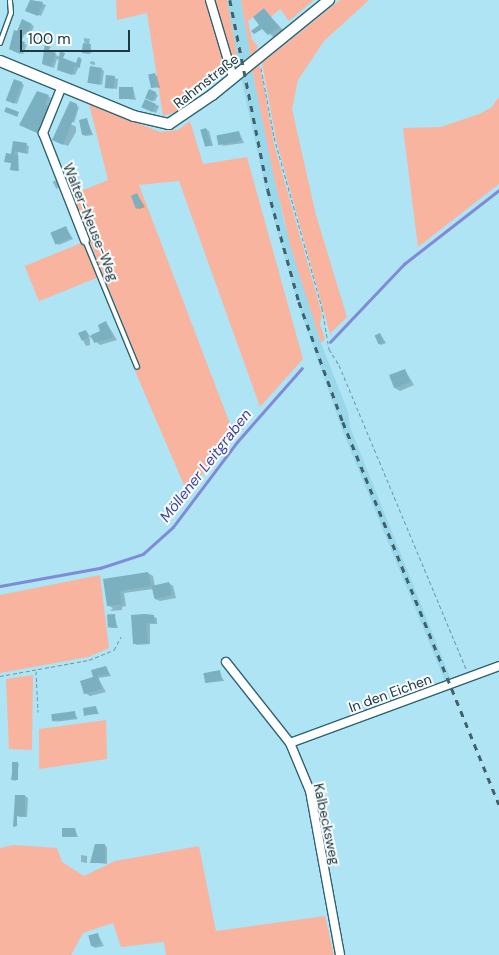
<!DOCTYPE html>
<html>
<head>
<meta charset="utf-8">
<style>
	body { margin:0 }
	#map { position:relative; width:499px; height:955px; overflow:hidden; background:#aee4f4; font-family:"DM Sans",sans-serif }
	div>[style] { position:absolute }
	.built>* { inset:0; background:#99d8ea }
	.green>* { inset:0; background:#f9b49f; transform-origin:0 0 }
	.shadow>* { inset:0; background:#0003; transform-origin:0 0 }
	.stream>* { height:2.5px; margin:-1.25px; padding:0 1.25px; transform-origin:1.25px; border-radius:1.25px; background:#818ad6 }
	.building>* { inset:0; background:#7bb0c0; transform-origin:0 0 }
	.path>* { height:1px; margin-top:-0.5px; transform-origin:0; background:repeating-linear-gradient(90deg,#6f97a3 0 4px,transparent 0 6.5px) }
	.roads { filter:drop-shadow(1px 0 #2f6371) drop-shadow(-1px 0 #2f6371) drop-shadow(0 1px #2f6371) drop-shadow(0 -1px #2f6371) }
	.lane>* { height:4px; margin:-2px; padding:0 2px; transform-origin:2px; border-radius:2px; background:#fff }
	.street>* { height:8px; margin:-4px; padding:0 4px; transform-origin:4px; border-radius:4px; background:#fff }
	.secondary>* { height:10px; margin:-5px; padding:0 5px; transform-origin:5px; border-radius:5px; background:#fff }
	.rail>* { height:2.5px; margin-top:-1.25px; transform-origin:0; background:repeating-linear-gradient(90deg,#426069 0 6px,transparent 0 12px) }
	span { translate:-50% -50%; white-space:nowrap; text-align:center; line-height:1.15; -webkit-text-stroke:4px #f7fcfe; paint-order:stroke }
	.street-label { font-size:14px; color:#21373e }
	.water-label { font-size:15px; color:#41439d; font-style:italic }
	.scale { position:absolute; left:20px; top:30px; width:110px; height:22px; box-sizing:border-box; border:2px solid #21373e; border-top:0; padding-left:6px; font-size:15px; line-height:18px; white-space:nowrap; color:#21373e; -webkit-text-stroke:4px #f7fcfe; paint-order:stroke }
</style>
</head>
<body>
<div id="map">
	<div class="built">
		<i style="clip-path:polygon(227px 0,241px 0,251px 58px,239px 66px)"></i>
		<i style="clip-path:polygon(252px 69px,284px 222px,321px 343px,348px 412px,350px 427px,452px 682px,446px 684px,343px 432px,297px 301px,265px 187px,241px 77px)"></i>
	</div>
	<div class="green">
		<i style="clip-path:polygon(116px 0,207px 0,227px 72px,175px 112px,163px 116px,147px 13px,117px 20px)"></i>
		<i style="clip-path:polygon(213px 0,227px 0,239px 66px,234px 67px)"></i>
		<i style="clip-path:polygon(241px 0,314px 0,289px 21px,280px 9px,271px 17px,264px 8px,248px 21px,252px 39px,258px 47px,251px 58px)"></i>
		<i style="clip-path:polygon(340px 0,369px 0,324px 41px,298px 80px,292px 109px,316px 215px,347px 317px,330px 334px,276px 139px,262px 63px)"></i>
		<i style="clip-path:polygon(260px 65px,274px 144px,322px 314px,320px 324px,325px 339px,321px 343px,291px 248px,274px 177px,252px 69px)"></i>
		<i style="clip-path:polygon(499px 97px,499px 184px,418px 247px,403px 128px,441px 127px,479px 114px,491px 108px)"></i>
		<i style="clip-path:polygon(89px 104px,160px 132px,178px 130px,190px 121px,203px 164px,247px 157px,303px 359px,260px 407px,179px 181px,139px 185px,235px 437px,187px 492px,135px 371px,140px 366px,71px 195px,108px 180px)"></i>
		<i style="left:84px;top:242px;width:38px;height:64px;rotate:68deg"></i>
		<i style="clip-path:polygon(100px 575px,109px 648px,88px 657px,0 673px,0 595px)"></i>
		<i style="clip-path:polygon(33px 675px,32px 750px,9px 749px,6px 679px)"></i>
		<i style="clip-path:polygon(106px 720px,107px 759px,39px 769px,39px 729px)"></i>
		<i style="clip-path:polygon(13px 845px,57px 848px,62px 862px,84px 876px,115px 861px,199px 846px,216px 931px,325px 916px,334px 955px,166px 955px,164px 942px,121px 947px,113px 923px,83px 933px,71px 955px,0 955px,0 848px)"></i>
	</div>
	<div class="shadow">
		<i style="clip-path:polygon(31px 0,46px 5px,41px 16px,27px 10px)"></i>
		<i style="clip-path:polygon(264px 10px,283px 30px,273px 37px,255px 17px)"></i>
		<i style="clip-path:polygon(32px 25px,34px 26px,30px 36px,25px 33px,21px 42px,27px 45px,23px 54px,13px 51px,18px 32px)"></i>
		<i style="clip-path:polygon(84px 38px,90px 39px,89px 45px,84px 42px)"></i>
		<i style="clip-path:polygon(46px 45px,51px 47px,48px 51px,60px 57px,65px 54px,62px 59px,77px 64px,78px 59px,82px 60px,75px 75px,61px 71px,62px 61px,57px 59px,54px 68px,46px 65px)"></i>
		<i style="clip-path:polygon(90px 45px,92px 53px,84px 52px)"></i>
		<i style="clip-path:polygon(91px 61px,95px 62px,95px 65px,90px 64px)"></i>
		<i style="clip-path:polygon(101px 69px,104px 71px,102px 85px,89px 82px)"></i>
		<i style="clip-path:polygon(154px 74px,157px 76px,160px 88px,152px 87px)"></i>
		<i style="clip-path:polygon(107px 76px,118px 79px,117px 89px,106px 87px)"></i>
		<i style="clip-path:polygon(21px 83px,24px 85px,17px 104px,12px 102px)"></i>
		<i style="clip-path:polygon(133px 88px,136px 100px,120px 98px)"></i>
		<i style="left:150px;top:91px;width:9px;height:7px;rotate:27deg"></i>
		<i style="clip-path:polygon(48px 96px,51px 98px,48px 106px,54px 110px,44px 135px,21px 125px)"></i>
		<i style="clip-path:polygon(146px 101px,159px 106px,156px 113px,146px 109px)"></i>
		<i style="clip-path:polygon(76px 105px,79px 107px,74px 123px,71px 121px,69px 123px,76px 127px,76px 132px,68px 146px,58px 142px)"></i>
		<i style="clip-path:polygon(87px 120px,93px 135px,86px 136px,83px 135px)"></i>
		<i style="clip-path:polygon(206px 129px,209px 131px,213px 146px,206px 146px)"></i>
		<i style="clip-path:polygon(239px 132px,244px 143px,221px 146px)"></i>
		<i style="clip-path:polygon(14px 142px,29px 146px,28px 154px,18px 152px,19px 171px,12px 170px,13px 164px,6px 161px,12px 155px)"></i>
		<i style="left:56px;top:180px;width:8px;height:4px;rotate:60deg"></i>
		<i style="clip-path:polygon(137px 194px,145px 207px,140px 209px,137px 208px)"></i>
		<i style="clip-path:polygon(66px 228px,73px 239px,59px 245px,56px 243px)"></i>
		<i style="clip-path:polygon(106px 322px,117px 340px,100px 345px,85px 333px,90px 339px,90px 345px,86px 346px,80px 334px,86px 331px,90px 336px,102px 331px,99px 325px)"></i>
		<i style="clip-path:polygon(380px 334px,386px 343px,381px 345px,379px 343px)"></i>
		<i style="clip-path:polygon(405px 370px,414px 385px,400px 391px,395px 388px)"></i>
		<i style="clip-path:polygon(148px 573px,153px 576px,155px 587px,169px 583px,173px 586px,176px 598px,160px 601px,155px 599px,153px 589px,124px 593px,126px 606px,122px 607px,122px 610px,110px 611px,113px 608px,109px 606px,105px 580px)"></i>
		<i style="clip-path:polygon(114px 615px,118px 628px,112px 628px,110px 627px)"></i>
		<i style="clip-path:polygon(145px 615px,157px 618px,157px 624px,150px 624px,150px 644px,137px 645px,134px 643px)"></i>
		<i style="clip-path:polygon(106px 667px,111px 676px,98px 678px,106px 692px,90px 696px,85px 693px)"></i>
		<i style="clip-path:polygon(219px 672px,224px 681px,206px 683px)"></i>
		<i style="clip-path:polygon(96px 707px,99px 714px,85px 715px)"></i>
		<i style="clip-path:polygon(74px 713px,78px 719px,54px 722px)"></i>
		<i style="left:14px;top:763px;width:5px;height:17px;rotate:11deg"></i>
		<i style="clip-path:polygon(25px 796px,28px 798px,27px 817px,19px 817px,17px 815px)"></i>
		<i style="clip-path:polygon(75px 829px,78px 837px,63px 837px)"></i>
		<i style="clip-path:polygon(104px 845px,107px 847px,107px 864px,91px 862px)"></i>
		<i style="clip-path:polygon(81px 855px,87px 856px,87px 863px,81px 862px)"></i>
		<i style="clip-path:polygon(98px 935px,104px 946px,95px 948px,92px 946px)"></i>
	</div>
	<div class="stream">
		<i style="left:330px;top:342px;width:108px;rotate:-46.5deg"></i>
		<i style="left:404px;top:264px;width:120px;rotate:-37.9deg"></i>
		<i style="left:0;top:586px;width:102px;rotate:-10.2deg"></i>
		<i style="left:100px;top:568px;width:45px;rotate:-18deg"></i>
		<i style="left:143px;top:554px;width:40px;rotate:-42deg"></i>
		<i style="left:173px;top:527px;width:106px;rotate:-53deg"></i>
		<i style="left:237px;top:442px;width:98px;rotate:-48.7deg"></i>
	</div>
	<div class="building">
		<i style="clip-path:polygon(30px 0,43px 2px,38px 16px,25px 11px)"></i>
		<i style="clip-path:polygon(264px 8px,279px 27px,268px 35px,262px 29px,254px 34px,251px 31px,259px 25px,253px 17px)"></i>
		<i style="clip-path:polygon(22px 19px,32px 24px,27px 35px,22px 33px,19px 40px,25px 42px,20px 54px,9px 49px,14px 30px,17px 31px)"></i>
		<i style="clip-path:polygon(45px 43px,50px 45px,48px 50px,56px 53px,51px 67px,42px 64px)"></i>
		<i style="left:83px;top:43px;width:8px;height:10px;rotate:7deg"></i>
		<i style="clip-path:polygon(60px 51px,65px 53px,63px 58px,76px 63px,78px 57px,81px 58px,80px 68px,75px 66px,72px 75px,57px 70px)"></i>
		<i style="left:90px;top:66px;width:12px;height:17px;rotate:9deg"></i>
		<i style="left:155px;top:73px;width:14px;height:7px;rotate:78deg"></i>
		<i style="left:106px;top:75px;width:9px;height:13px;rotate:6deg"></i>
		<i style="left:14px;top:79px;width:9px;height:23px;rotate:21deg"></i>
		<i style="left:119px;top:87px;width:14px;height:12px"></i>
		<i style="left:149px;top:89px;width:8px;height:10px;rotate:23deg"></i>
		<i style="clip-path:polygon(37px 91px,49px 95px,45px 104px,49px 109px,37px 133px,19px 125px)"></i>
		<i style="left:145px;top:99px;width:12px;height:9px;rotate:24deg"></i>
		<i style="clip-path:polygon(70px 101px,77px 104px,77px 110px,63px 145px,52px 140px)"></i>
		<i style="left:6px;top:107px;width:14px;height:5px;rotate:21deg"></i>
		<i style="clip-path:polygon(87px 118px,91px 134px,82px 135px,79px 120px)"></i>
		<i style="left:206px;top:128px;width:18px;height:6px;rotate:74deg"></i>
		<i style="left:239px;top:131px;width:10px;height:23px;rotate:79deg"></i>
		<i style="clip-path:polygon(13px 141px,27px 143px,25px 153px,15px 151px,14px 155px,18px 155px,18px 171px,10px 170px,11px 163px,4px 162px,6px 153px,11px 154px)"></i>
		<i style="clip-path:polygon(137px 193px,143px 206px,136px 209px,131px 196px)"></i>
		<i style="left:66px;top:226px;width:13px;height:17px;rotate:67deg"></i>
		<i style="clip-path:polygon(106px 321px,113px 338px,94px 343px,91px 335px,100px 331px,98px 325px)"></i>
		<i style="clip-path:polygon(86px 330px,89px 337px,82px 341px,78px 333px)"></i>
		<i style="left:380px;top:333px;width:10px;height:6px;rotate:66deg"></i>
		<i style="left:405px;top:369px;width:14px;height:17px;rotate:69deg"></i>
		<i style="clip-path:polygon(148px 572px,151px 586px,120px 591px,122px 604px,107px 606px,103px 579px)"></i>
		<i style="left:169px;top:582px;width:13px;height:18px;rotate:77deg"></i>
		<i style="left:115px;top:614px;width:13px;height:8px;rotate:86deg"></i>
		<i style="clip-path:polygon(145px 614px,154px 615px,155px 623px,146px 623px,148px 643px,133px 644px,131px 615px)"></i>
		<i style="clip-path:polygon(106px 666px,109px 674px,98px 676px,102px 689px,84px 694px,80px 681px,93px 677px,91px 670px)"></i>
		<i style="left:220px;top:670px;width:10px;height:17px;rotate:79deg"></i>
		<i style="clip-path:polygon(96px 706px,97px 713px,84px 716px,83px 708px)"></i>
		<i style="left:75px;top:711px;width:7px;height:24px;rotate:82deg"></i>
		<i style="left:12px;top:762px;width:6px;height:18px"></i>
		<i style="clip-path:polygon(15px 795px,25px 795px,25px 816px,17px 816px,17px 826px,13px 827px)"></i>
		<i style="clip-path:polygon(62px 828px,75px 828px,76px 836px,62px 837px)"></i>
		<i style="clip-path:polygon(95px 844px,105px 844px,105px 863px,90px 863px)"></i>
		<i style="left:98px;top:933px;width:11px;height:10px;rotate:75deg"></i>
	</div>
	<div class="path">
		<i style="left:261px;top:68px;width:70px;rotate:79.3deg"></i>
		<i style="left:274px;top:137px;width:178px;rotate:74.3deg"></i>
		<i style="left:322px;top:308px;width:42px;rotate:80.3deg"></i>
		<i style="left:329px;top:349px;width:19px;rotate:58deg"></i>
		<i style="left:339px;top:365px;width:329px;rotate:67.3deg"></i>
		<i style="left:36px;top:671px;width:41px;rotate:87.2deg"></i>
		<i style="left:0;top:676px;width:90px;rotate:-10.2deg"></i>
		<i style="left:89px;top:660px;width:27px;rotate:-22deg"></i>
		<i style="left:114px;top:650px;width:15px;rotate:-62deg"></i>
	</div>
	<div class="roads">
		<div class="lane">
			<i style="left:0;top:43px;width:32px;rotate:-70deg"></i>
			<i style="left:11px;top:13px;width:12px;rotate:-95deg"></i>
			<i style="left:85px;top:240px;width:137px;rotate:67.7deg"></i>
		</div>
		<div class="street">
			<i style="left:210px;top:0;width:80px;rotate:73.4deg"></i>
			<i style="left:62px;top:86px;width:51px;rotate:112deg"></i>
			<i style="left:43px;top:133px;width:115px;rotate:68.6deg"></i>
			<i style="left:226px;top:662px;width:103px;rotate:51.7deg"></i>
			<i style="left:290px;top:743px;width:52px;rotate:67.4deg"></i>
			<i style="left:310px;top:791px;width:167px;rotate:79.6deg"></i>
			<i style="left:290px;top:743px;width:223px;rotate:-20.2deg"></i>
		</div>
		<div class="secondary">
			<i style="left:0;top:61px;width:145px;rotate:22.3deg"></i>
			<i style="left:134px;top:116px;width:36px;rotate:13deg"></i>
			<i style="left:169px;top:124px;width:52px;rotate:-34deg"></i>
			<i style="left:212px;top:95px;width:151px;rotate:-39.1deg"></i>
		</div>
	</div>
	<div class="rail">
		<i style="left:230px;top:0;width:194px;rotate:78.7deg"></i>
		<i style="left:268px;top:190px;width:116px;rotate:74.5deg"></i>
		<i style="left:299px;top:302px;width:128px;rotate:69.9deg"></i>
		<i style="left:343px;top:422px;width:413px;rotate:67.8deg"></i>
	</div>
	<div class="street-label">
		<span style="left:206px;top:81px;rotate:-38deg">Rahmstraße</span>
		<span style="left:91px;top:222px;rotate:68deg">Walter-Neuse-Weg</span>
		<span style="left:390px;top:693px;rotate:-20deg">In den Eichen</span>
		<span style="left:327px;top:824px;rotate:78deg">Kalbecksweg</span>
	</div>
	<div class="water-label">
		<span style="left:206px;top:466px;rotate:-52deg">Möllener Leitgraben</span>
	</div>
	<div class="scale">100 m</div>
</div>
</body>
</html>
